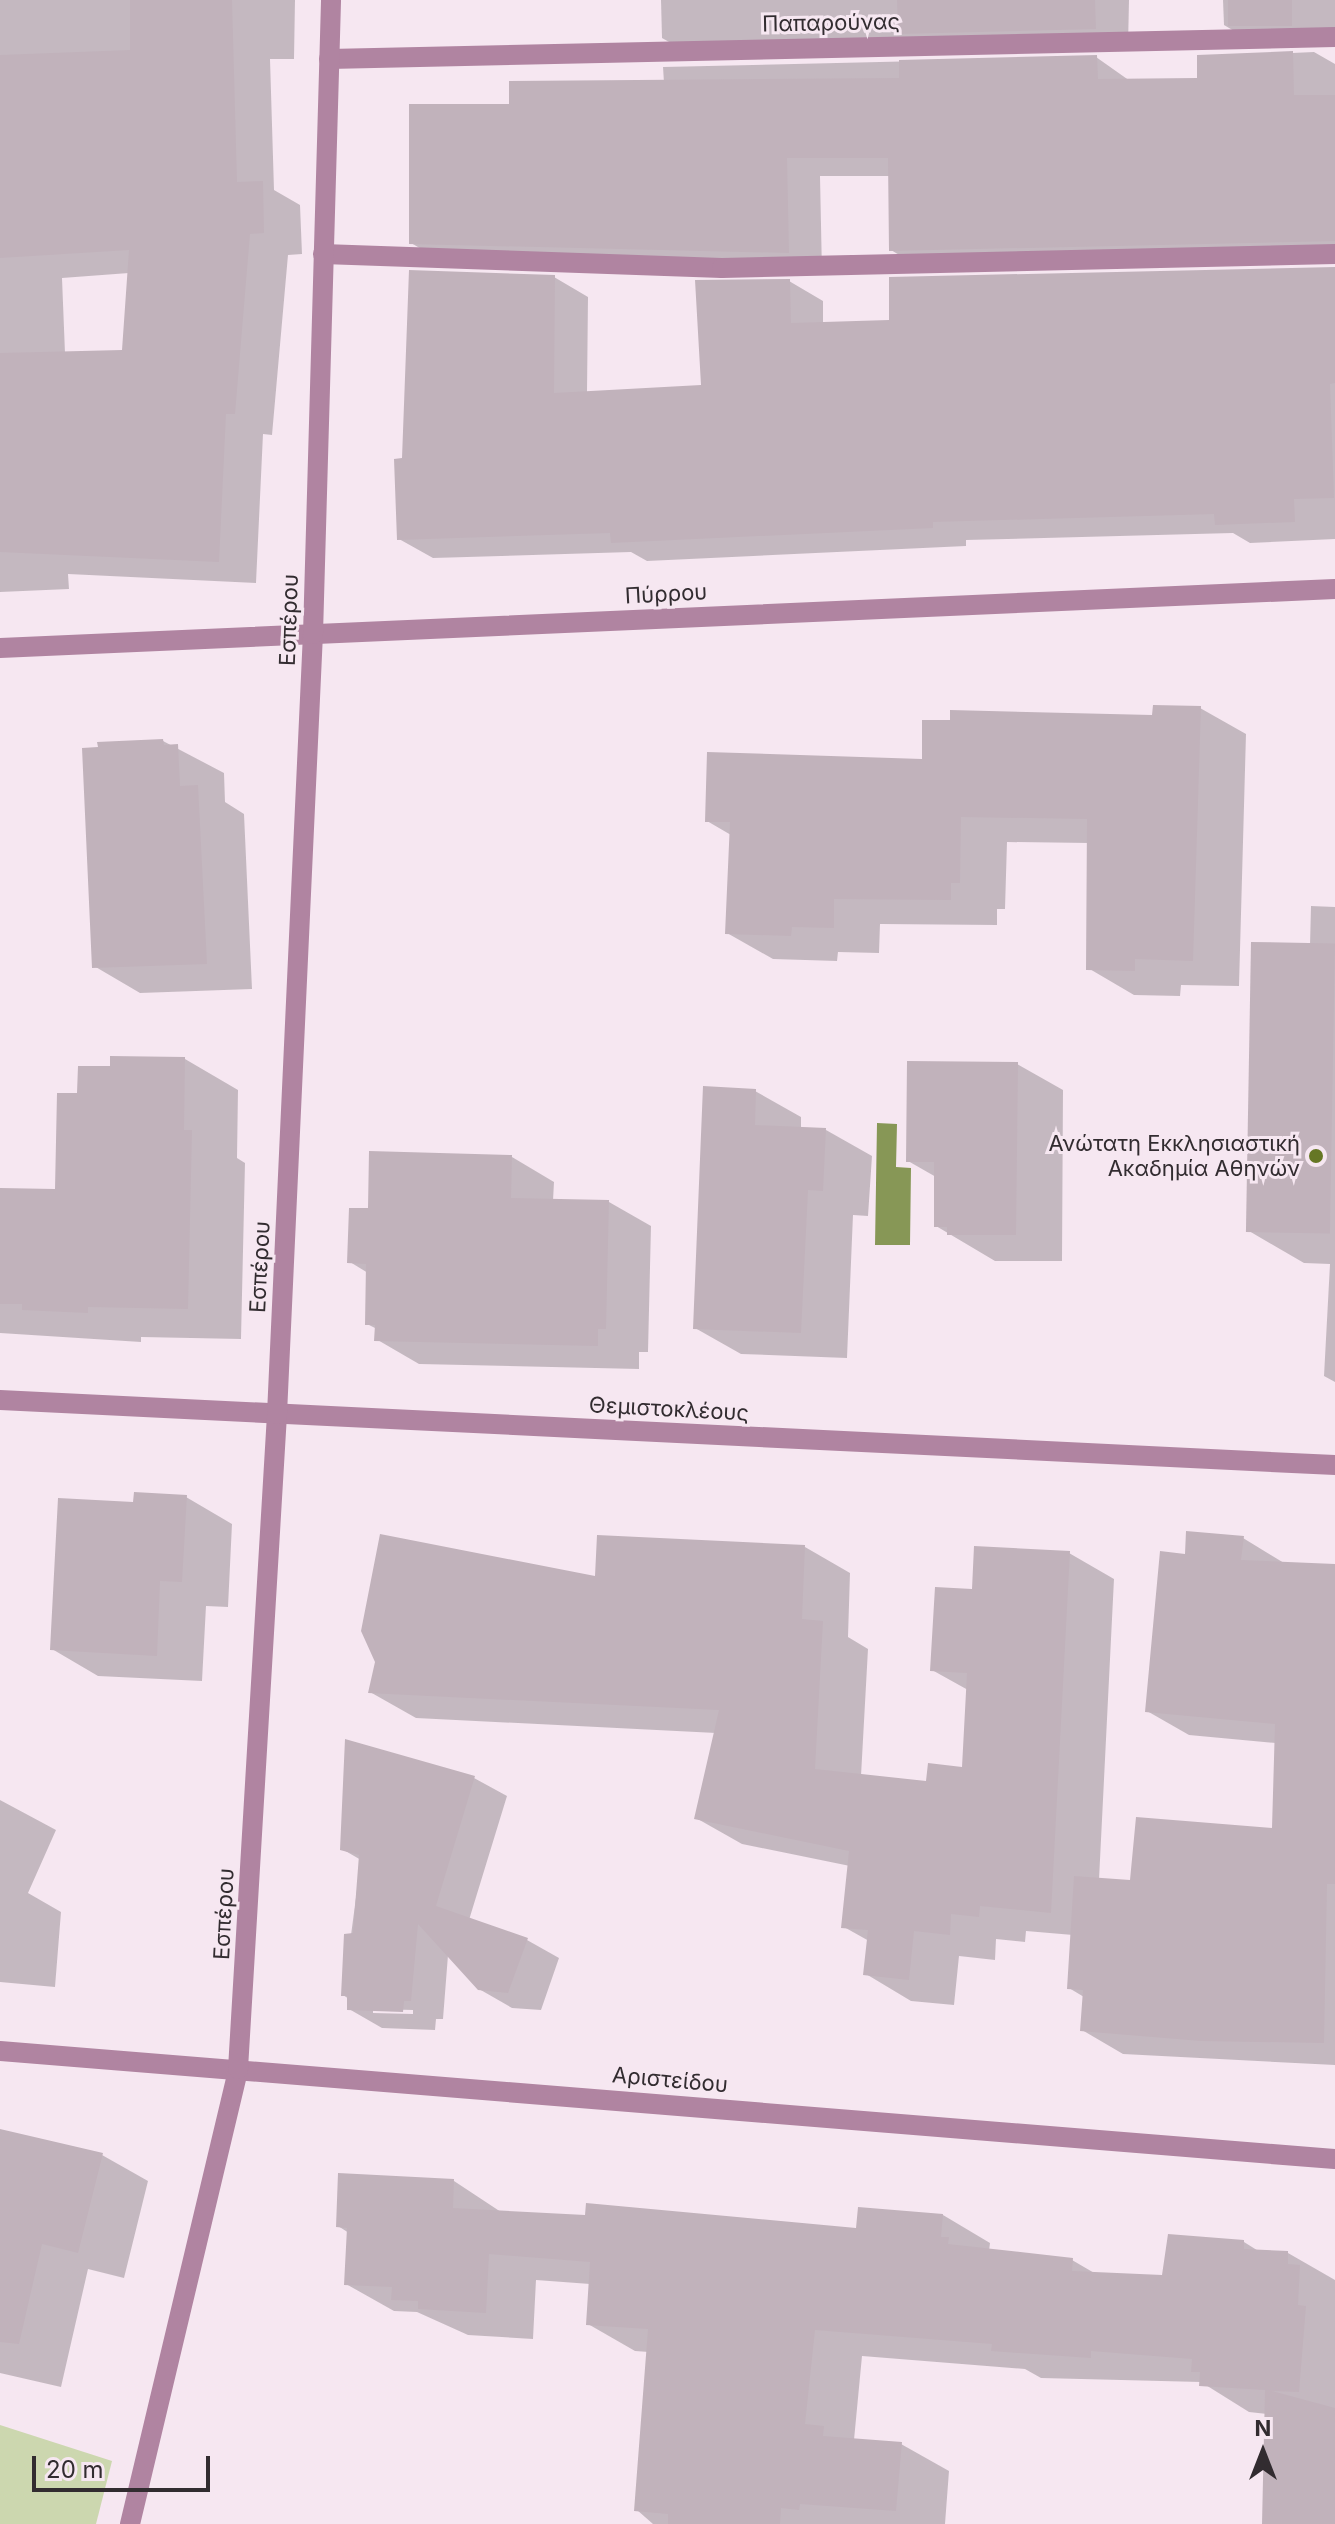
<!DOCTYPE html>
<html>
<head>
<meta charset="utf-8">
<style>
	body { margin:0 }
	#map { position:relative; width:1335px; height:2524px; overflow:hidden; background:#f6e7f1; font-family:Inter,sans-serif }
	div>[style] { position:absolute }
	.green>* { inset:0; background:#ccd7af }
	.water>* { inset:0; background:#879756 }
	.shadow>* { inset:0; background:#0003 }
	.building>* { inset:0; background:#c1b2bb; transform-origin:0 0 }
	.minor>* { height:20px; margin:-10px; padding:0 10px; transform-origin:10px; border-radius:10px; background:#b084a1 }
	.dots>* { width:22px; height:22px; translate:-50% -50%; box-sizing:border-box; border:4px solid #f6e7f1; border-radius:50% }
	span { translate:-50% -50%; white-space:nowrap; text-align:center; line-height:1.15; -webkit-text-stroke:6px #f6e7f1; paint-order:stroke }
	.street-label { font-size:22px; color:#322c30 }
	.poi-label { font-size:22px; color:#322c30 }
	.right { translate:-100% -50%; text-align:right }
	.north { position:absolute; left:1223px; top:2412px; width:80px; height:80px; -webkit-text-stroke:6px #f6e7f1; paint-order:stroke; rotate:0deg; font-size:22px; font-weight:700; line-height:32px; text-align:center; color:#322c30 }
	.north::after { content:''; display:block; margin:auto; width:28px; height:36px; background:#322c30; clip-path:polygon(50% 0,100% 100%,50% 72%,0 100%) }
	.scale { position:absolute; left:32px; top:2456px; width:178px; height:36px; box-sizing:border-box; border:4px solid #322c30; border-top:0; padding-left:10px; font-size:24px; line-height:28px; white-space:nowrap; color:#322c30; -webkit-text-stroke:6px #f6e7f1; paint-order:stroke }
</style>
</head>
<body>
<div id="map">
	<div class="green">
		<i style="clip-path:polygon(0 2425px,112px 2461px,96px 2524px,0 2524px)"></i>
	</div>
	<div class="water">
		<i style="clip-path:polygon(877px 1123px,897px 1124px,896px 1167px,911px 1168px,910px 1245px,875px 1245px)"></i>
	</div>
	<div class="shadow">
		<i style="clip-path:polygon(evenodd,0 0,295px 0,294px 59px,270px 59px,274px 190px,300px 205px,302px 254px,288px 255px,272px 435px,263px 434px,256px 583px,68px 574px,69px 589px,0 592px,0 0,129px 273px,123px 352px,65px 353px,62px 278px,129px 273px)"></i>
		<i style="clip-path:polygon(661px 0,1129px 0,1128px 47px,694px 56px,662px 38px)"></i>
		<i style="clip-path:polygon(1223px 0,1335px 0,1335px 42px,1256px 44px,1224px 25px)"></i>
		<i style="clip-path:polygon(1314px 52px,1335px 64px,1335px 260px,924px 270px,891px 250px,890px 176px,820px 176px,822px 272px,444px 262px,411px 243px,511px 106px,664px 83px,663px 67px,1096px 57px,1130px 81px,1199px 80px,1199px 57px)"></i>
		<i style="clip-path:polygon(1335px 269px,1335px 539px,1250px 543px,1233px 533px,966px 540px,966px 546px,647px 561px,631px 552px,433px 558px,399px 539px,404px 460px,554px 277px,588px 297px,587px 393px,703px 387px,789px 281px,823px 301px,823px 324px,891px 322px)"></i>
		<i style="clip-path:polygon(1200px 708px,1246px 734px,1239px 986px,1181px 985px,1180px 996px,1134px 995px,1088px 968px,1089px 843px,1007px 842px,1005px 909px,997px 909px,997px 925px,880px 924px,879px 953px,838px 952px,837px 961px,773px 959px,727px 933px,731px 835px,707px 821px,924px 761px)"></i>
		<i style="clip-path:polygon(163px 741px,224px 773px,225px 802px,244px 814px,252px 989px,140px 993px,94px 966px)"></i>
		<i style="clip-path:polygon(1311px 906px,1335px 907px,1335px 1382px,1324px 1376px,1330px 1264px,1304px 1263px,1249px 1231px,1310px 945px)"></i>
		<i style="clip-path:polygon(185px 1059px,238px 1090px,237px 1158px,245px 1163px,241px 1339px,141px 1337px,141px 1342px,0 1333px,0 1190px,56px 1191px,79px 1095px,112px 1068px)"></i>
		<i style="clip-path:polygon(1017px 1064px,1063px 1090px,1062px 1261px,995px 1261px,936px 1226px,936px 1177px,908px 1161px)"></i>
		<i style="clip-path:polygon(755px 1091px,801px 1117px,801px 1129px,826px 1130px,872px 1156px,868px 1216px,853px 1215px,847px 1358px,741px 1354px,695px 1328px)"></i>
		<i style="clip-path:polygon(512px 1157px,554px 1182px,553px 1201px,609px 1202px,651px 1226px,648px 1352px,639px 1352px,639px 1369px,419px 1364px,376px 1339px,377px 1329px,367px 1324px,368px 1273px,350px 1262px,370px 1210px)"></i>
		<i style="clip-path:polygon(186px 1497px,232px 1524px,228px 1607px,206px 1606px,202px 1681px,98px 1676px,52px 1649px,135px 1504px)"></i>
		<i style="clip-path:polygon(1243px 1538px,1284px 1563px,1335px 1566px,1335px 2065px,1123px 2054px,1082px 2030px,1084px 1997px,1069px 1988px,1073px 1935px,1026px 1931px,1025px 1942px,996px 1939px,995px 1960px,959px 1956px,954px 2005px,911px 2001px,866px 1974px,869px 1941px,844px 1927px,850px 1866px,742px 1844px,696px 1818px,716px 1733px,416px 1718px,370px 1692px,597px 1578px,805px 1547px,850px 1573px,848px 1637px,868px 1649px,861px 1776px,928px 1783px,964px 1769px,968px 1690px,932px 1670px,973px 1591px,1069px 1553px,1114px 1579px,1099px 1880px,1132px 1882px,1274px 1830px,1276px 1743px,1189px 1735px,1147px 1711px,1187px 1556px)"></i>
		<i style="clip-path:polygon(evenodd,347px 1742px,474px 1778px,507px 1796px,469px 1920px,527px 1940px,559px 1958px,541px 2010px,512px 2008px,479px 1989px,448px 1955px,443px 2019px,436px 2019px,435px 2030px,382px 2028px,349px 2009px,349px 1999px,343px 1995px,361px 1860px,342px 1849px,347px 1742px,373px 2009px,413px 2010px,413px 2014px,373px 2013px,373px 2009px)"></i>
		<i style="clip-path:polygon(0 1800px,56px 1830px,28px 1893px,61px 1912px,55px 1987px,0 1982px)"></i>
		<i style="clip-path:polygon(0 2131px,102px 2155px,148px 2181px,124px 2278px,88px 2269px,61px 2387px,0 2373px)"></i>
		<i style="clip-path:polygon(454px 2181px,501px 2212px,858px 2230px,943px 2215px,990px 2243px,989px 2251px,1072px 2260px,1096px 2274px,1163px 2277px,1244px 2242px,1260px 2252px,1288px 2253px,1335px 2280px,1335px 2524px,1264px 2524px,1267px 2414px,1249px 2412px,1201px 2382px,1041px 2378px,1025px 2369px,862px 2356px,854px 2440px,901px 2444px,949px 2471px,945px 2524px,653px 2524px,637px 2510px,649px 2352px,635px 2351px,588px 2324px,590px 2284px,536px 2280px,533px 2339px,468px 2335px,417px 2312px,394px 2311px,346px 2284px,349px 2233px,338px 2226px)"></i>
	</div>
	<div class="building">
		<i style="clip-path:polygon(130px 0,232px 0,237px 182px,263px 181px,264px 233px,250px 234px,235px 414px,226px 414px,219px 562px,0 552px,0 353px,122px 350px,129px 250px,0 258px,0 55px,130px 50px)"></i>
		<i style="clip-path:polygon(897px 0,1095px 0,1096px 29px,898px 34px)"></i>
		<i style="left:1228px;top:0;width:64px;height:26px"></i>
		<i style="clip-path:polygon(1293px 51px,1294px 95px,1335px 95px,1335px 241px,889px 251px,888px 158px,787px 158px,789px 253px,409px 244px,409px 104px,509px 104px,509px 81px,899px 78px,899px 60px,1097px 55px,1098px 79px,1197px 78px,1197px 55px)"></i>
		<i style="clip-path:polygon(1335px 267px,1335px 383px,1330px 384px,1334px 498px,1294px 499px,1295px 522px,1215px 525px,1214px 514px,933px 522px,933px 528px,611px 543px,610px 533px,397px 540px,394px 459px,402px 458px,409px 270px,555px 275px,554px 393px,701px 385px,695px 280px,790px 279px,791px 323px,889px 320px,889px 277px)"></i>
		<i style="clip-path:polygon(1153px 705px,1201px 706px,1193px 961px,1135px 959px,1135px 971px,1086px 970px,1087px 819px,961px 817px,960px 883px,951px 883px,951px 900px,834px 899px,834px 928px,792px 927px,791px 936px,725px 934px,730px 822px,705px 822px,707px 752px,922px 759px,922px 720px,950px 720px,950px 710px,1152px 715px)"></i>
		<i style="clip-path:polygon(163px 739px,164px 745px,178px 744px,180px 786px,198px 785px,207px 964px,92px 968px,82px 748px,98px 747px,97px 742px)"></i>
		<i style="left:1251px;top:942px;width:84px;height:290px;rotate:1deg"></i>
		<i style="clip-path:polygon(110px 1056px,185px 1057px,184px 1130px,192px 1130px,188px 1309px,88px 1307px,88px 1313px,22px 1310px,22px 1304px,0 1304px,0 1188px,55px 1189px,57px 1093px,77px 1093px,78px 1066px,110px 1066px)"></i>
		<i style="clip-path:polygon(907px 1061px,1018px 1062px,1016px 1235px,947px 1235px,947px 1227px,934px 1227px,934px 1162px,906px 1162px)"></i>
		<i style="clip-path:polygon(703px 1086px,756px 1089px,755px 1125px,826px 1128px,823px 1191px,808px 1190px,801px 1333px,693px 1329px)"></i>
		<i style="clip-path:polygon(369px 1151px,512px 1155px,511px 1198px,609px 1200px,606px 1329px,598px 1329px,598px 1346px,374px 1341px,375px 1325px,365px 1325px,366px 1264px,347px 1263px,349px 1208px,368px 1208px)"></i>
		<i style="clip-path:polygon(134px 1492px,187px 1495px,182px 1582px,160px 1581px,157px 1656px,50px 1650px,58px 1498px,133px 1502px)"></i>
		<i style="clip-path:polygon(1186px 1531px,1244px 1536px,1241px 1560px,1335px 1564px,1335px 1884px,1327px 1884px,1324px 2043px,1201px 2041px,1080px 2031px,1083px 1990px,1067px 1989px,1074px 1876px,1130px 1880px,1136px 1817px,1272px 1828px,1275px 1724px,1145px 1712px,1160px 1551px,1185px 1554px)"></i>
		<i style="clip-path:polygon(380px 1534px,595px 1576px,597px 1535px,805px 1545px,802px 1619px,823px 1621px,815px 1769px,926px 1781px,928px 1763px,962px 1767px,967px 1673px,930px 1671px,935px 1587px,972px 1589px,974px 1546px,1070px 1551px,1051px 1913px,980px 1906px,979px 1917px,951px 1914px,950px 1935px,914px 1931px,909px 1980px,863px 1975px,868px 1930px,841px 1928px,849px 1851px,694px 1819px,719px 1710px,368px 1693px,375px 1662px,361px 1631px)"></i>
		<i style="clip-path:polygon(345px 1739px,475px 1776px,436px 1906px,528px 1938px,508px 1993px,478px 1990px,418px 1924px,411px 2001px,404px 2001px,403px 2012px,347px 2010px,347px 1996px,341px 1996px,344px 1934px,353px 1933px,359px 1855px,340px 1850px)"></i>
		<i style="clip-path:polygon(0 2129px,103px 2153px,78px 2253px,42px 2244px,19px 2344px,0 2342px)"></i>
		<i style="clip-path:polygon(338px 2173px,454px 2179px,453px 2208px,585px 2215px,586px 2203px,856px 2228px,858px 2207px,943px 2214px,941px 2237px,949px 2237px,948px 2244px,1073px 2258px,1072px 2271px,1162px 2275px,1168px 2234px,1244px 2240px,1244px 2249px,1288px 2251px,1288px 2264px,1300px 2265px,1298px 2305px,1306px 2306px,1299px 2392px,1272px 2391px,1335px 2408px,1335px 2524px,1262px 2524px,1265px 2390px,1199px 2386px,1200px 2372px,1191px 2372px,1192px 2359px,1091px 2351px,1091px 2358px,991px 2351px,992px 2344px,815px 2330px,805px 2424px,824px 2426px,823px 2436px,902px 2442px,896px 2511px,800px 2504px,799px 2510px,781px 2508px,780px 2524px,668px 2524px,668px 2514px,634px 2511px,648px 2329px,586px 2325px,590px 2262px,489px 2254px,486px 2313px,418px 2309px,418px 2301px,391px 2300px,392px 2287px,344px 2285px,347px 2228px,336px 2227px)"></i>
	</div>
	<div class="minor">
		<i style="left:329px;top:59px;width:1006px;rotate:-1.25deg"></i>
		<i style="left:323px;top:254px;width:399px;rotate:2deg"></i>
		<i style="left:722px;top:268px;width:613px;rotate:-1.31deg"></i>
		<i style="left:0;top:648px;width:1336px;rotate:-2.53deg"></i>
		<i style="left:0;top:1400px;width:1337px;rotate:2.79deg"></i>
		<i style="left:0;top:2051px;width:1339px;rotate:4.63deg"></i>
		<i style="left:130px;top:2524px;width:468px;rotate:-76.6deg"></i>
		<i style="left:238px;top:2069px;width:656px;rotate:-86.59deg"></i>
		<i style="left:277px;top:1414px;width:781px;rotate:-87.36deg"></i>
		<i style="left:313px;top:634px;width:634px;rotate:-88.37deg"></i>
	</div>
	<div class="dots">
		<i style="left:1316px;top:1156px;background:#667725"></i>
	</div>
	<div class="street-label">
		<span style="left:831px;top:23px;rotate:-1deg">Παπαρούνας</span>
		<span style="left:666px;top:594px;rotate:-3deg">Πύρρου</span>
		<span style="left:289px;top:620px;rotate:-88deg">Εσπέρου</span>
		<span style="left:260px;top:1267px;rotate:-87deg">Εσπέρου</span>
		<span style="left:669px;top:1409px;rotate:3deg">Θεμιστοκλέους</span>
		<span style="left:224px;top:1914px;rotate:-87deg">Εσπέρου</span>
		<span style="left:670px;top:2080px;rotate:5deg">Αριστείδου</span>
	</div>
	<div class="poi-label">
		<span class="right" style="left:1300px;top:1156px">Ανώτατη Εκκλησιαστική<br>Ακαδημία Αθηνών</span>
	</div>
	<div class="north">N</div>
	<div class="scale">20 m</div>
</div>
</body>
</html>
